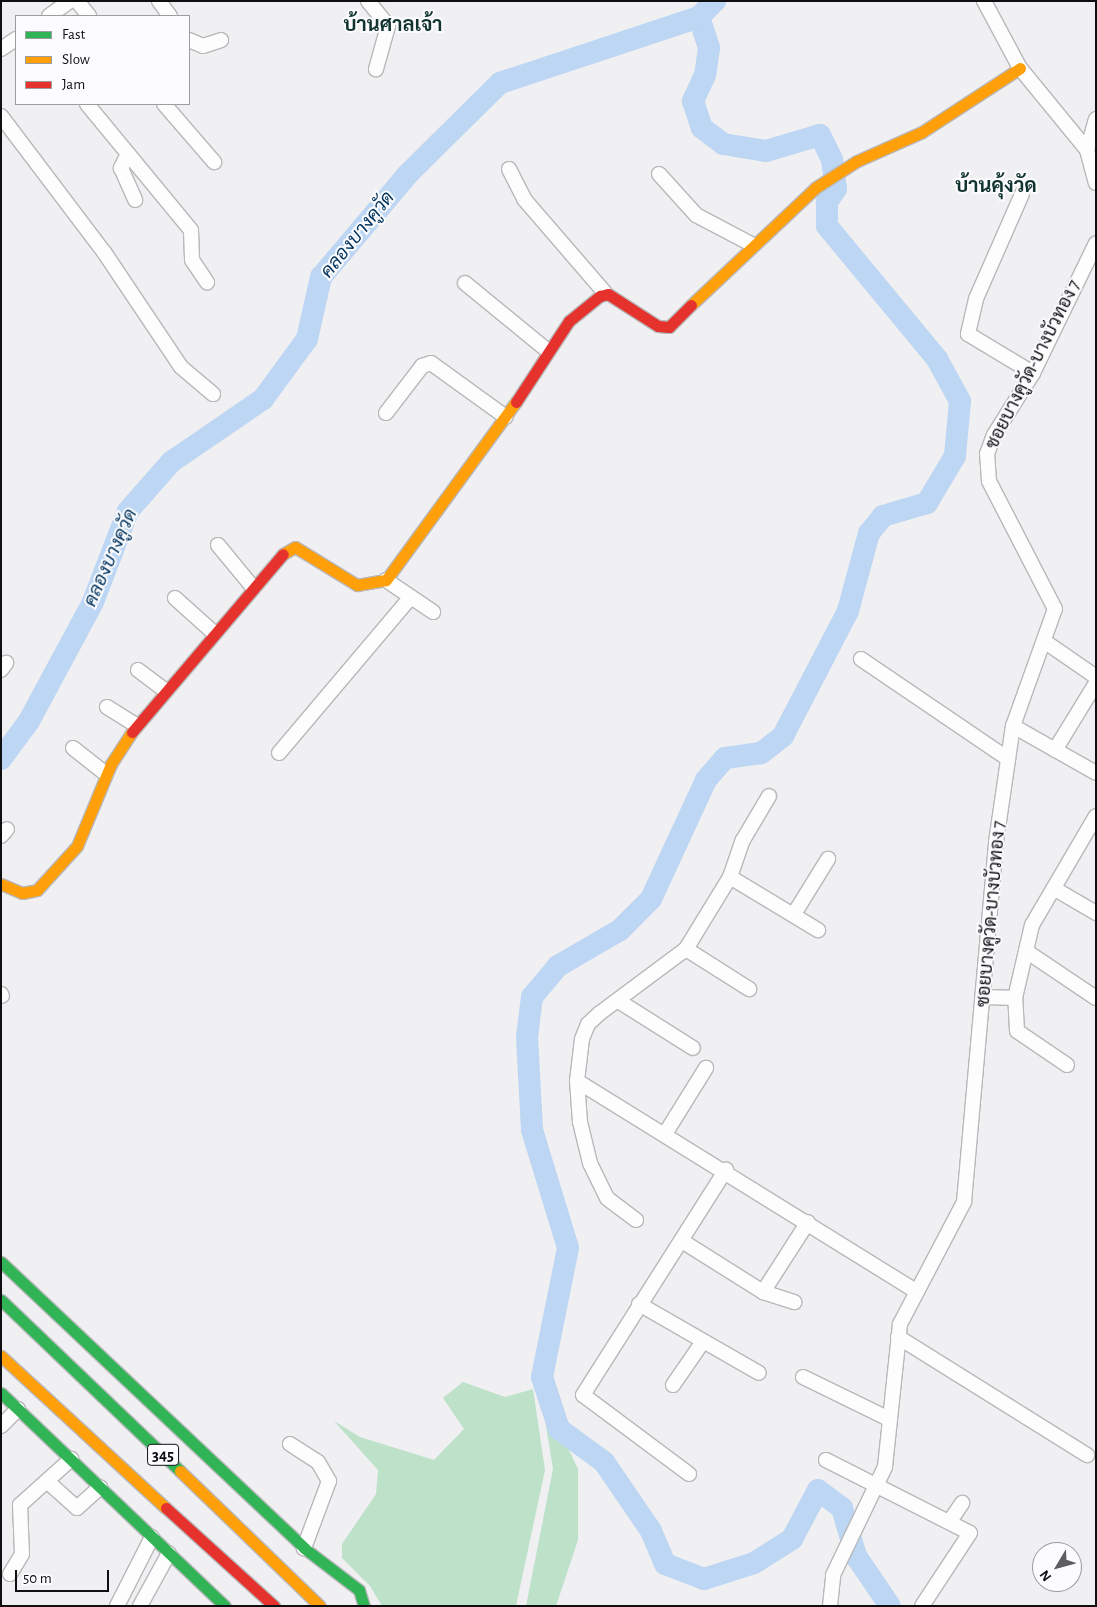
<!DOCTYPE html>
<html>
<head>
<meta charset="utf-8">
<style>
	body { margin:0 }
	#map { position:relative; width:1097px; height:1607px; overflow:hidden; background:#f0eff2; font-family:"Alegreya Sans",Sarabun,sans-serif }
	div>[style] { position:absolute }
	.green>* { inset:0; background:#bde1c9 }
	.river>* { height:22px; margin:-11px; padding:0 11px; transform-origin:11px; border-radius:11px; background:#bcd6f3 }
	.roads { filter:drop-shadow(1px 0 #b8b8ba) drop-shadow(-1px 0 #b8b8ba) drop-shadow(0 1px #b8b8ba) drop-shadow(0 -1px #b8b8ba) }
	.street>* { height:14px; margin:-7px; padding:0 7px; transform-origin:7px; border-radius:7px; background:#fdfdfd }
	.fast>* { height:11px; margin:-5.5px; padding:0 5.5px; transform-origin:5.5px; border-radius:5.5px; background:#30b455 }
	.slow>* { height:11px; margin:-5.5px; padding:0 5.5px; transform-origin:5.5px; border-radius:5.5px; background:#ff9f0a }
	.jam>* { height:11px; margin:-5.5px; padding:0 5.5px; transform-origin:5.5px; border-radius:5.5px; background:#e5322d }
	span { translate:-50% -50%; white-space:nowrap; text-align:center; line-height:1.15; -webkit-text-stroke:4px #fcfcff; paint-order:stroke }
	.shield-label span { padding:1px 4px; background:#fcfcff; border:1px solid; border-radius:4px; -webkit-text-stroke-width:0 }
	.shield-label { font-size:16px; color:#0f0f11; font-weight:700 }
	.street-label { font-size:18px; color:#0f0f11 }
	.water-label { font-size:19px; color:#01335c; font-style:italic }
	.quarter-label { font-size:20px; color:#123430; font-weight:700 }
	.frame { position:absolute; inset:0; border:2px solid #0f0f11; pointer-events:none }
	.legend { position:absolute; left:15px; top:15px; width:175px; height:90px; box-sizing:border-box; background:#fcfcff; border:1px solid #9d9da0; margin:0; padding:6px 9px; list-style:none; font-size:15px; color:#0f0f11 }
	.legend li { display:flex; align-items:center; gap:10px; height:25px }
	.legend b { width:25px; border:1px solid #9d9da0 }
	.north { position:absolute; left:1032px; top:1542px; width:50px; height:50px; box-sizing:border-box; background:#fcfcff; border:1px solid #9d9da0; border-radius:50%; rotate:233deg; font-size:14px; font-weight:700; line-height:20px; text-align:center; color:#0f0f11 }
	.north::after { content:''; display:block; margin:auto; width:18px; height:22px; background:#5e5d60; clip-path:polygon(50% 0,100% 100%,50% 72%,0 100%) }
	.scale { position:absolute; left:15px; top:1570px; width:94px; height:22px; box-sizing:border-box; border:2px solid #0f0f11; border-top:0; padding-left:6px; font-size:15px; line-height:18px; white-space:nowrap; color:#0f0f11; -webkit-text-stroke:4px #fcfcff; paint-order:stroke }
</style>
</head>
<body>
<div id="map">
	<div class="green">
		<i style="clip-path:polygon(463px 1382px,505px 1397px,533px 1389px,545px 1470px,516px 1606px,382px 1606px,370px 1586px,342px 1558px,342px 1544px,376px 1494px,378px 1470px,334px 1421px,360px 1437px,434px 1460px,464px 1429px,443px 1398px)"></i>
		<i style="clip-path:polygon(540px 1389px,578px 1469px,578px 1540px,556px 1606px,526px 1606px,553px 1469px)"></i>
	</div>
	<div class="river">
		<i style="left:699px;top:17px;width:33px;rotate:72deg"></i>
		<i style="left:709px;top:48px;width:27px;rotate:98deg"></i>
		<i style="left:705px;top:75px;width:29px;rotate:115deg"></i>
		<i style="left:693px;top:101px;width:28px;rotate:72deg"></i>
		<i style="left:702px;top:128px;width:26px;rotate:37deg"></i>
		<i style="left:723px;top:144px;width:44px;rotate:9.2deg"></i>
		<i style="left:766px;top:151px;width:56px;rotate:-16.5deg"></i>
		<i style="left:820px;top:135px;width:28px;rotate:64deg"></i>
		<i style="left:832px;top:160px;width:29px;rotate:82deg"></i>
		<i style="left:836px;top:189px;width:16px;rotate:125deg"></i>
		<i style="left:827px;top:202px;width:24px;rotate:90deg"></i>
		<i style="left:827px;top:226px;width:173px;rotate:50.4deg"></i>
		<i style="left:937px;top:359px;width:48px;rotate:61.3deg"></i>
		<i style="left:960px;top:401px;width:55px;rotate:95.2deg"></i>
		<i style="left:955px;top:456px;width:55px;rotate:120.8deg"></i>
		<i style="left:927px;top:503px;width:46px;rotate:163.5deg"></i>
		<i style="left:883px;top:516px;width:22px;rotate:129deg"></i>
		<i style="left:869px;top:533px;width:81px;rotate:105.1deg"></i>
		<i style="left:848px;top:611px;width:141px;rotate:117.5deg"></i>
		<i style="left:783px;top:736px;width:28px;rotate:142deg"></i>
		<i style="left:761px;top:753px;width:36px;rotate:172deg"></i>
		<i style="left:725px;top:758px;width:29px;rotate:131deg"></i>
		<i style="left:706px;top:780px;width:131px;rotate:114.8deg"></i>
		<i style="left:651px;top:899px;width:44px;rotate:135deg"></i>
		<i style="left:620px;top:930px;width:72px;rotate:149.9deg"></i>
		<i style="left:558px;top:966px;width:40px;rotate:130deg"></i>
		<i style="left:532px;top:997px;width:40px;rotate:97.1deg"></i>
		<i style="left:527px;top:1037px;width:93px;rotate:86.9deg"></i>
		<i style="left:532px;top:1130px;width:123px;rotate:73deg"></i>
		<i style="left:568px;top:1248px;width:132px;rotate:101.4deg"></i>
		<i style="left:542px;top:1377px;width:55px;rotate:71.9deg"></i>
		<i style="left:559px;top:1429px;width:56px;rotate:36.3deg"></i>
		<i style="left:604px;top:1462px;width:83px;rotate:55.7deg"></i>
		<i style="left:651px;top:1531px;width:36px;rotate:67deg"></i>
		<i style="left:665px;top:1564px;width:42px;rotate:21deg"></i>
		<i style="left:704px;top:1579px;width:52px;rotate:-17.7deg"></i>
		<i style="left:754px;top:1563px;width:45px;rotate:-32.3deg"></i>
		<i style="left:792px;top:1539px;width:55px;rotate:-62deg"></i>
		<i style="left:818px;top:1490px;width:30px;rotate:37deg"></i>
		<i style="left:842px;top:1508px;width:50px;rotate:73.7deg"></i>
		<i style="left:856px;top:1556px;width:60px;rotate:55.8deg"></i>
		<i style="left:1px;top:759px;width:47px;rotate:-53.6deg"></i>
		<i style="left:29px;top:721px;width:135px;rotate:-61.7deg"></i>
		<i style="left:93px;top:602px;width:97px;rotate:-69deg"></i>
		<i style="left:128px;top:511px;width:65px;rotate:-48.7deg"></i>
		<i style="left:171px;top:462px;width:112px;rotate:-34.4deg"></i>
		<i style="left:263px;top:399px;width:74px;rotate:-53.7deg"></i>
		<i style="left:307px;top:339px;width:64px;rotate:-77.3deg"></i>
		<i style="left:321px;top:277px;width:135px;rotate:-49.8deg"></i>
		<i style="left:408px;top:174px;width:129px;rotate:-44.7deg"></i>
		<i style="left:500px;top:83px;width:210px;rotate:-18.3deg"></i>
		<i style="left:699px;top:17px;width:23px;rotate:-45deg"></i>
	</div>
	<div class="roads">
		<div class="street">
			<i style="left:77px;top:1px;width:19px;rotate:51deg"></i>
			<i style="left:159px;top:1px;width:19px;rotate:54deg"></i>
			<i style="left:368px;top:1px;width:32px;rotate:51deg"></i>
			<i style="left:388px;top:26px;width:45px;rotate:105.6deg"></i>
			<i style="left:984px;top:1px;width:76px;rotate:61.8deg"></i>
			<i style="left:1020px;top:68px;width:106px;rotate:50.7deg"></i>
			<i style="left:49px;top:16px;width:26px;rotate:-36deg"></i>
			<i style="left:189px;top:40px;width:15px;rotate:23deg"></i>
			<i style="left:203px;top:46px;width:19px;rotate:-18deg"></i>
			<i style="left:1px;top:49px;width:18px;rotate:-34deg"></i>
			<i style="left:87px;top:104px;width:163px;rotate:50.5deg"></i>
			<i style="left:191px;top:230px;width:30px;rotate:88deg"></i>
			<i style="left:192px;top:260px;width:27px;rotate:56deg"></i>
			<i style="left:164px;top:104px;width:77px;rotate:49.2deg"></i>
			<i style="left:1px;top:116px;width:171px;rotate:52.9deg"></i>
			<i style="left:104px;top:252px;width:138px;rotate:56.2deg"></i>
			<i style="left:181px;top:367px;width:42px;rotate:40.2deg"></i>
			<i style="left:1096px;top:119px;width:32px;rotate:106deg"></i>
			<i style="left:1087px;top:150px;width:34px;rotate:75deg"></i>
			<i style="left:128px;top:154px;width:16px;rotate:117deg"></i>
			<i style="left:121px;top:168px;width:35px;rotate:66deg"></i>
			<i style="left:509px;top:169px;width:34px;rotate:63deg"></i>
			<i style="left:524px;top:199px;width:124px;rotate:49.2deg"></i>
			<i style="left:659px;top:174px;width:55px;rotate:47.9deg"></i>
			<i style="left:696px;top:215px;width:62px;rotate:27.8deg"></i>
			<i style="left:1022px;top:194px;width:115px;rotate:113.7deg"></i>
			<i style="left:976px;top:299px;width:36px;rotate:103deg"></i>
			<i style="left:968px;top:334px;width:76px;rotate:31deg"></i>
			<i style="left:465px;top:283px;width:106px;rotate:39.3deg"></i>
			<i style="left:386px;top:413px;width:59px;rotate:-52.5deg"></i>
			<i style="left:422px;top:366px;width:9px;rotate:-18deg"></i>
			<i style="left:431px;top:363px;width:92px;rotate:35.8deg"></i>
			<i style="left:218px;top:545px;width:52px;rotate:50.5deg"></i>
			<i style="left:386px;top:580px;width:57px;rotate:34.2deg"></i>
			<i style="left:175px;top:598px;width:52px;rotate:41.9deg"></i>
			<i style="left:1044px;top:641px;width:63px;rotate:34.7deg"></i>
			<i style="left:861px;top:659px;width:178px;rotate:34.2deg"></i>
			<i style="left:1px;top:670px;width:9px;rotate:-54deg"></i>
			<i style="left:138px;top:670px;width:34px;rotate:37deg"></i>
			<i style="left:107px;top:707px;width:34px;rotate:32deg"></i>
			<i style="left:1013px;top:726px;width:95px;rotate:29.5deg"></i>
			<i style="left:73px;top:748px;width:42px;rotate:38.2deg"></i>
			<i style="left:1055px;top:750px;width:79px;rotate:-58.5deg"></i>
			<i style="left:279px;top:753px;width:204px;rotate:-49.8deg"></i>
			<i style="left:1px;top:836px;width:9px;rotate:-49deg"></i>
			<i style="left:730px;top:877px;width:103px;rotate:31.1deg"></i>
			<i style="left:1055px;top:889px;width:48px;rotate:30.3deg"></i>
			<i style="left:794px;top:914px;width:65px;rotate:-58.3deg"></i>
			<i style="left:686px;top:949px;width:75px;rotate:32.4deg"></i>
			<i style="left:1026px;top:951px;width:84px;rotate:33.9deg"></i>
			<i style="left:1px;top:994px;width:2px;rotate:63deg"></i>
			<i style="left:985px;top:997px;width:30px;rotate:2deg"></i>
			<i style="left:620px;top:1002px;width:86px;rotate:32.2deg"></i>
			<i style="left:1067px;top:1065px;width:60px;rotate:-145.8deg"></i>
			<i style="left:1017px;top:1031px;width:33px;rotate:-93deg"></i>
			<i style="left:1015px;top:998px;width:75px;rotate:-76.9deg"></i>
			<i style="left:1032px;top:925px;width:126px;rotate:-59.6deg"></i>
			<i style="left:577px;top:1081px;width:400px;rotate:31.8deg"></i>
			<i style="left:665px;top:1134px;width:78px;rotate:-58.2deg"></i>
			<i style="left:636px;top:1220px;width:36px;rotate:-143deg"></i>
			<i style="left:607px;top:1198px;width:39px;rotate:-116deg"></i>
			<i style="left:590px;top:1163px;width:42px;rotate:-103.7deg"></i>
			<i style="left:580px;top:1122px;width:41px;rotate:-94.2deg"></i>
			<i style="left:577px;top:1081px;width:42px;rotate:-83.2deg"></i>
			<i style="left:582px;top:1039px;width:16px;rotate:-68deg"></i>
			<i style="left:588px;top:1024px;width:16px;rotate:-43deg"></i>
			<i style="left:600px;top:1013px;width:107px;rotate:-36.7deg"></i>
			<i style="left:686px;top:949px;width:84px;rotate:-58.6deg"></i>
			<i style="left:730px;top:877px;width:39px;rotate:-71deg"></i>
			<i style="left:743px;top:840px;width:51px;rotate:-59.4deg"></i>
			<i style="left:682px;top:1241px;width:96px;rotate:32.2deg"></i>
			<i style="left:763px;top:1292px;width:33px;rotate:18deg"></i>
			<i style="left:763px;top:1292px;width:83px;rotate:-57.3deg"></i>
			<i style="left:639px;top:1304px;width:138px;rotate:29.9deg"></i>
			<i style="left:898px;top:1337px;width:223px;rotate:32deg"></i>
			<i style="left:803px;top:1377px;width:96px;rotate:26deg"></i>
			<i style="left:673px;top:1385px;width:51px;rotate:-55.4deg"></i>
			<i style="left:1px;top:1426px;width:24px;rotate:-45deg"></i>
			<i style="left:290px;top:1444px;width:33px;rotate:33deg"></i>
			<i style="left:318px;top:1462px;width:22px;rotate:60deg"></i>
			<i style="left:329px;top:1481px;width:72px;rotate:110.5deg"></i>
			<i style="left:826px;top:1460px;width:161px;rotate:26.9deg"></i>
			<i style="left:970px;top:1533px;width:87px;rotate:123.3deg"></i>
			<i style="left:689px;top:1474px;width:132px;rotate:-143.3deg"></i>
			<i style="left:583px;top:1395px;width:267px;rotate:-57.6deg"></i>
			<i style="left:48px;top:1482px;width:39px;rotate:42deg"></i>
			<i style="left:77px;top:1508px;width:31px;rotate:-42deg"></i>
			<i style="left:950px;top:1521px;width:22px;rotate:-56deg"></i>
			<i style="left:10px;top:1574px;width:23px;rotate:-59deg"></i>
			<i style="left:22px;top:1554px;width:49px;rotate:-92.3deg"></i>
			<i style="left:20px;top:1505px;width:69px;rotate:-42deg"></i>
			<i style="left:117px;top:1606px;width:77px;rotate:-63.1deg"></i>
			<i style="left:140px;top:1606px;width:60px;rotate:-61.3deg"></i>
			<i style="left:830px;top:1606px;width:31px;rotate:-84deg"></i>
			<i style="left:833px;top:1575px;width:120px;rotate:-64.3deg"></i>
			<i style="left:885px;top:1467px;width:144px;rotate:-84deg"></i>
			<i style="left:900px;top:1324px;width:138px;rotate:-62.3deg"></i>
			<i style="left:964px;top:1202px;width:361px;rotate:-84.9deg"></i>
			<i style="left:996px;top:842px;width:117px;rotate:-81.7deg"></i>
			<i style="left:1013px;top:726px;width:124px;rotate:-70.3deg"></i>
			<i style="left:1055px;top:609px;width:144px;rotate:-117.3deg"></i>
			<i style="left:989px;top:481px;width:27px;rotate:-94deg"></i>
			<i style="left:987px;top:454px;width:20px;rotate:-70deg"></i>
			<i style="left:994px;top:435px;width:73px;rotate:-57.8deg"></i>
			<i style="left:1033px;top:373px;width:144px;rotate:-64.1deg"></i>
		</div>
		<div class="fast">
			<i style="left:1px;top:1262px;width:417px;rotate:43.3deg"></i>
			<i style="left:304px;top:1548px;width:69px;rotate:37.4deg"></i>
			<i style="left:359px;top:1590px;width:17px;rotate:73deg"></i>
			<i style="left:1px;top:1300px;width:248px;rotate:43.7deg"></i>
			<i style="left:1px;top:1393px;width:309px;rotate:43.6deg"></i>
		</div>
		<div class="slow">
			<i style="left:691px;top:305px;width:170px;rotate:-43.3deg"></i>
			<i style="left:815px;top:188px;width:50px;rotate:-32.7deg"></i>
			<i style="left:857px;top:161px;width:71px;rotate:-24deg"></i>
			<i style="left:922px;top:132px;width:117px;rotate:-33.1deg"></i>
			<i style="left:283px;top:554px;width:14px;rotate:-30deg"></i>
			<i style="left:295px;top:547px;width:73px;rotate:31.5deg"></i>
			<i style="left:357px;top:585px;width:29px;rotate:-10deg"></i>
			<i style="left:386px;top:580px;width:220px;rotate:-53.9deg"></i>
			<i style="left:1px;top:884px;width:23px;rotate:23deg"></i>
			<i style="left:22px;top:893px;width:15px;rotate:-11deg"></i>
			<i style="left:37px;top:890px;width:59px;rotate:-47.7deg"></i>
			<i style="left:77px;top:846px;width:89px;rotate:-67.5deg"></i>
			<i style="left:111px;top:764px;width:38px;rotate:-57deg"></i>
			<i style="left:1px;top:1356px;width:224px;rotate:42.7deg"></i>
			<i style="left:180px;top:1471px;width:194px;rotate:44deg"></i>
		</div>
		<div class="jam">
			<i style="left:516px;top:402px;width:97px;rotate:-56.8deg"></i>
			<i style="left:569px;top:321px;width:40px;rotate:-39deg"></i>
			<i style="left:600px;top:296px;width:8px;rotate:-14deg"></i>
			<i style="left:608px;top:294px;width:59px;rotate:32.6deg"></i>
			<i style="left:658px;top:326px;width:11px;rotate:5deg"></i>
			<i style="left:669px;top:327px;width:31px;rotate:-45deg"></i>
			<i style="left:132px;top:732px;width:233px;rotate:-49.7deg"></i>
			<i style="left:166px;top:1508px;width:146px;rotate:42.2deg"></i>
		</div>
	</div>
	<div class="shield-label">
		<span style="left:163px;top:1455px">345</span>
	</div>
	<div class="street-label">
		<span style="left:1034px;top:365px;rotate:-63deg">ซอยบางคูวัด-บางบัวทอง 7</span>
		<span style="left:992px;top:914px;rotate:-85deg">ซอยบางคูวัด-บางบัวทอง 7</span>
	</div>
	<div class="water-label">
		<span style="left:358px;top:235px;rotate:-51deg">คลองบางคูวัด</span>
		<span style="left:111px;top:558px;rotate:-66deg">คลองบางคูวัด</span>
	</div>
	<div class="quarter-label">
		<span style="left:393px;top:25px">บ้านศาลเจ้า</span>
		<span style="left:996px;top:186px">บ้านคุ้งวัด</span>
	</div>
	<div class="frame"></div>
	<ul class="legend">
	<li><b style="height:6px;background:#30b455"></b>Fast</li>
	<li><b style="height:6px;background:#ff9f0a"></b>Slow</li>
	<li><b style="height:6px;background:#e5322d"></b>Jam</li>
	</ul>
	<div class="north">N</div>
	<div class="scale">50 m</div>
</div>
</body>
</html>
